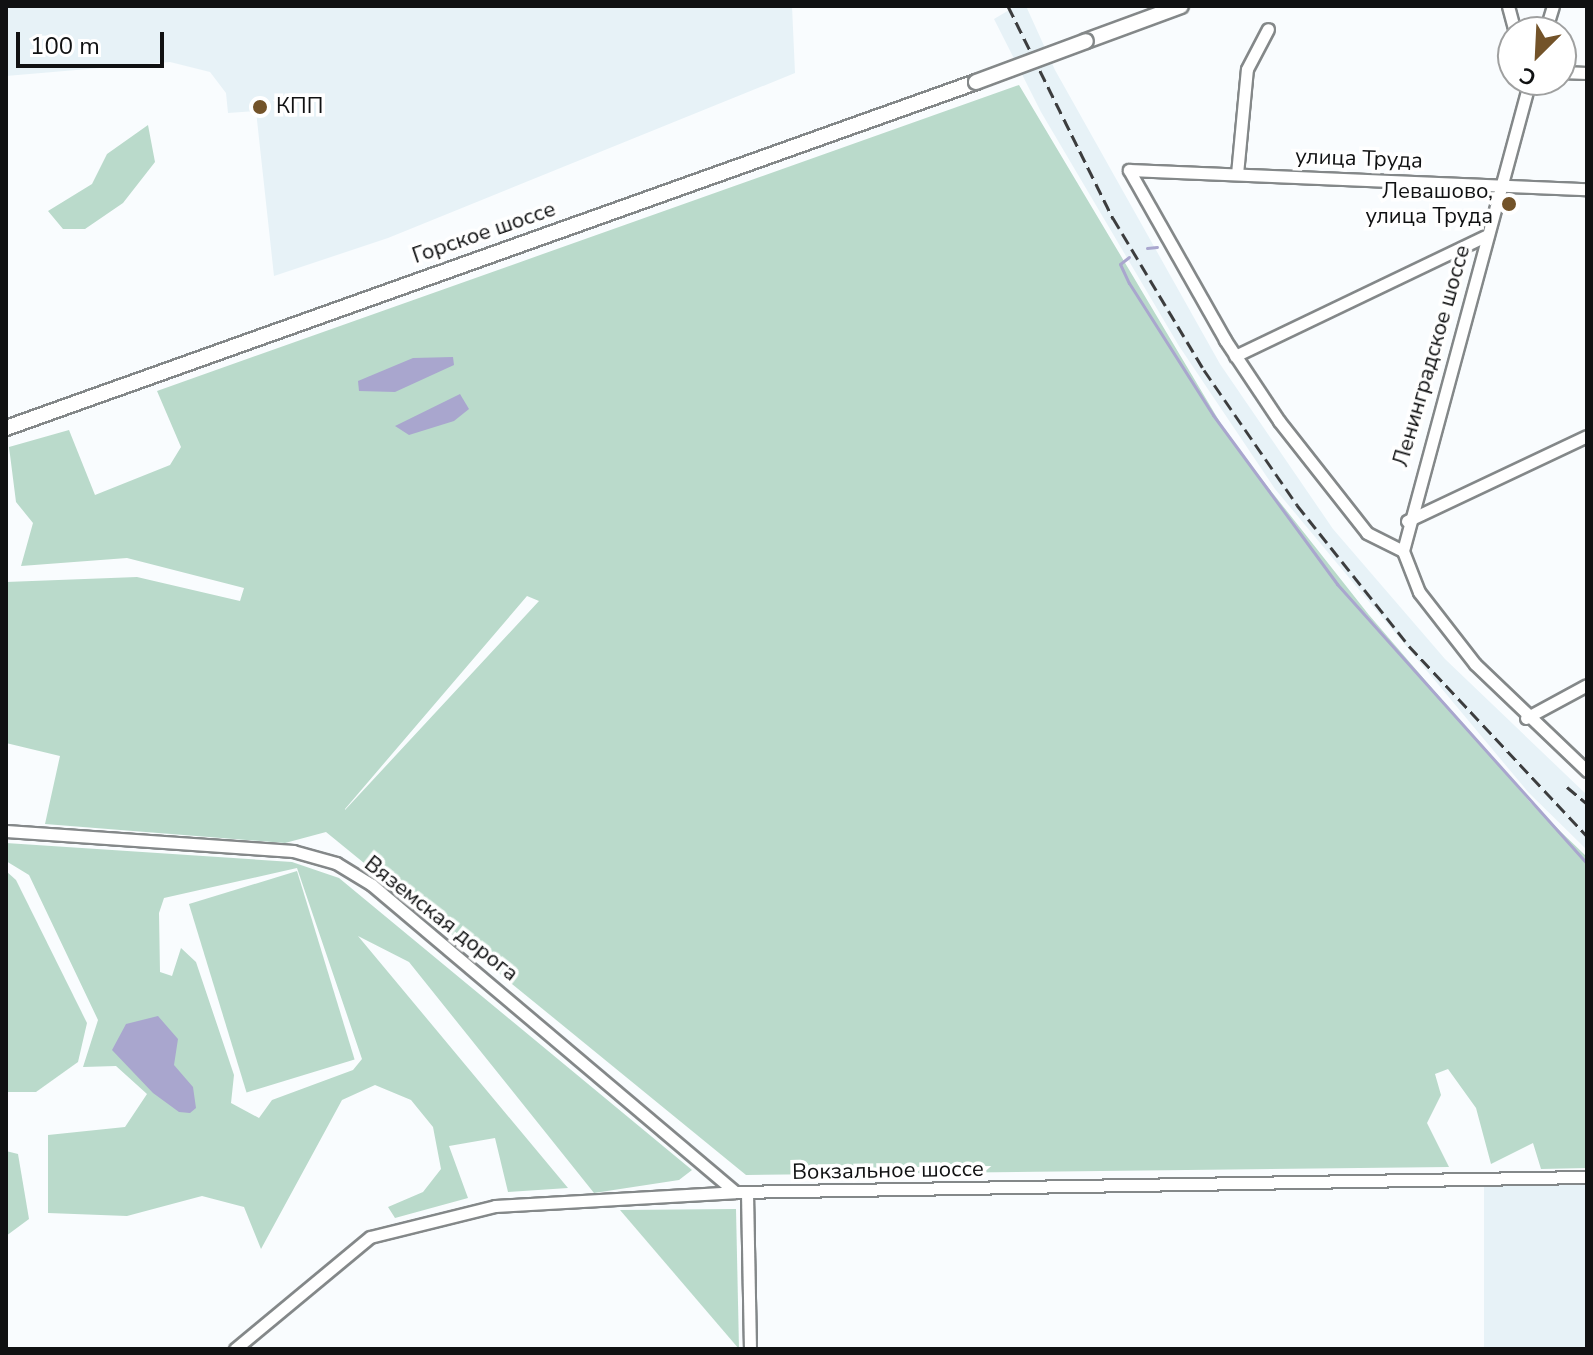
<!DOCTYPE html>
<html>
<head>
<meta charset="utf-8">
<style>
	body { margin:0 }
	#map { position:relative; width:1593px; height:1355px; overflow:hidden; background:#f9fcfe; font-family:"Nunito Sans",sans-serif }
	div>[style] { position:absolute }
	.built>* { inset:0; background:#e7f2f7; transform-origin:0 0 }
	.green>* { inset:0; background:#badacb; transform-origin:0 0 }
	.water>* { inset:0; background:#a9a6ce }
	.stream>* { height:3px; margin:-1.5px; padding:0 1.5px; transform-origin:1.5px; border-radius:1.5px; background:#a9a6ce }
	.roads { filter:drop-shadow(2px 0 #848889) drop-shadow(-2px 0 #848889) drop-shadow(0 2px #848889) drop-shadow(0 -2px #848889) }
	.minor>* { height:11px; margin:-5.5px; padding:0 5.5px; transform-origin:5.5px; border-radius:5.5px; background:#fff }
	.major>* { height:14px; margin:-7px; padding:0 7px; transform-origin:7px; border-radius:7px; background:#fff }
	.rail>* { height:3px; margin-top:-1.5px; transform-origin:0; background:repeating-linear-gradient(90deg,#3c3d3e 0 12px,transparent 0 18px) }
	.bridges { filter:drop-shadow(2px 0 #848889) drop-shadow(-2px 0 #848889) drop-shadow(0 2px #848889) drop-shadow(0 -2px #848889) }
	.major-bridge>* { height:14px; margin:-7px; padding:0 7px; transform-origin:7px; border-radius:7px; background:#fff }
	.dots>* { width:22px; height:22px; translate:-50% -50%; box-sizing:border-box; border:4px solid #fff; border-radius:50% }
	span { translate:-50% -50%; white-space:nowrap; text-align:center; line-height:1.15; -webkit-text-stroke:7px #fff; paint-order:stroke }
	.poi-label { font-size:22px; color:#101112 }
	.left { translate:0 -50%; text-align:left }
	.right { translate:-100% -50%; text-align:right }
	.street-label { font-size:22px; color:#101112 }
	.frame { position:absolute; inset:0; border:8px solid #101112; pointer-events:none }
	.north { position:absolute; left:1497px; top:16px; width:80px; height:80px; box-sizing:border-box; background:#fff; border:2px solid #9fa0a0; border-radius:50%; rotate:204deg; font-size:22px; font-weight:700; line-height:32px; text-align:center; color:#101112 }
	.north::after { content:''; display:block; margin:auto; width:28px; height:36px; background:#735329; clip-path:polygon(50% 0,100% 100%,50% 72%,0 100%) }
	.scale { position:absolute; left:16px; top:32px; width:148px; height:36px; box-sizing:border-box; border:4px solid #101112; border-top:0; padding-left:10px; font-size:24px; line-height:28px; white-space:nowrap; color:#101112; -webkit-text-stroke:6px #fff; paint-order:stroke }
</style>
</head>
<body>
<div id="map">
	<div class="built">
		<i style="clip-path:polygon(6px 6px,792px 6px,795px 73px,388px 238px,274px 276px,256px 111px,228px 113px,226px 93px,210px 72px,170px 62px,6px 76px)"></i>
		<i style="clip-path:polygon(1016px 6px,1026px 6px,1055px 70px,1220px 364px,1333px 529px,1445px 659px,1587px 795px,1587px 850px,1528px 792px,1275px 489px,1179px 346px,1041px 112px,994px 19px)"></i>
		<i style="left:1587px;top:1183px;width:166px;height:103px;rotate:90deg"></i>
	</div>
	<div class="green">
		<i style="clip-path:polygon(evenodd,1019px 85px,1230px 439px,1369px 615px,1530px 802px,1587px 857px,1587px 1168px,1541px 1169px,1533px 1143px,1491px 1164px,1476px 1108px,1448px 1069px,1435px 1074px,1441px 1095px,1427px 1123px,1449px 1167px,746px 1175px,326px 832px,285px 843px,45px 824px,60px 756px,6px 743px,6px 582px,137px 577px,240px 601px,244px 588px,127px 558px,21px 566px,33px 523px,16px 502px,9px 447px,69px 430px,95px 495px,170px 465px,181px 447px,157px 391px,1019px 85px,527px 596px,539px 601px,345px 810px,345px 809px,527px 596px)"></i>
		<i style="clip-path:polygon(148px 125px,155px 162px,123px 203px,85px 229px,63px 229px,48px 211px,92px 184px,107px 154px)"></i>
		<i style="clip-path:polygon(evenodd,6px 843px,292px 862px,339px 878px,692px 1170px,679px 1180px,594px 1193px,409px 962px,358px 936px,568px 1188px,508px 1192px,495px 1138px,449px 1146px,468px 1198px,395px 1218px,388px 1207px,423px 1192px,441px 1169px,433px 1127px,411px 1100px,375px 1085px,342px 1100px,261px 1249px,244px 1207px,202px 1196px,127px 1216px,48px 1213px,48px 1135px,125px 1127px,147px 1094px,116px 1066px,83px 1067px,98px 1020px,29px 875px,6px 861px,6px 843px,297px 868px,362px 1059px,353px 1070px,272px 1100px,259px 1118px,231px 1103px,234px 1075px,196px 962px,181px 948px,172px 976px,160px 972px,159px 913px,164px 898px,297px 868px)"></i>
		<i style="clip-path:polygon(6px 871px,16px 880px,87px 1023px,78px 1062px,36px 1092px,6px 1092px)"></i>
		<i style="left:297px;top:871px;width:197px;height:113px;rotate:73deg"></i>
		<i style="clip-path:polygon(6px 1151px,18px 1154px,29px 1219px,6px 1236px)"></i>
		<i style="clip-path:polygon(736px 1209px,739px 1349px,620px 1210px)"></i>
	</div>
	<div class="water">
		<i style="clip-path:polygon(453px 357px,454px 365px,395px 392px,359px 391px,358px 381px,413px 358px)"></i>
		<i style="clip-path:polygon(460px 394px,469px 409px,454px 421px,409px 435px,395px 426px)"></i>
		<i style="clip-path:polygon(158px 1016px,178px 1039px,174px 1065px,193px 1087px,196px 1108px,190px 1113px,179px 1112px,153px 1093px,112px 1050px,126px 1024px)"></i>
	</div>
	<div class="stream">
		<i style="left:1147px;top:248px;width:10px;rotate:-6deg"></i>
		<i style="left:1129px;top:257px;width:11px;rotate:142deg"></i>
		<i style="left:1120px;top:264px;width:21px;rotate:65deg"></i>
		<i style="left:1129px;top:283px;width:156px;rotate:57.5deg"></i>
		<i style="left:1213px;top:415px;width:210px;rotate:53.7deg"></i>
		<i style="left:1337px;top:584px;width:375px;rotate:48.2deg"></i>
	</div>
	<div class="roads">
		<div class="minor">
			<i style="left:1508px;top:6px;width:27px;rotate:75deg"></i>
			<i style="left:1545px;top:32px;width:27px;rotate:-73deg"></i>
			<i style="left:1561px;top:72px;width:26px;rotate:2deg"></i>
			<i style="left:1530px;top:80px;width:488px;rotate:105.1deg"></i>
			<i style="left:1403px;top:551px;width:44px;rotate:68.7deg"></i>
			<i style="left:1419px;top:592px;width:91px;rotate:52.1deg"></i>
			<i style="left:1475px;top:664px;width:155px;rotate:43.7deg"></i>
			<i style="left:1129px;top:170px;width:195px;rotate:60.5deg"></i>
			<i style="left:1225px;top:340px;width:97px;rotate:56.3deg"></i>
			<i style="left:1279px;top:421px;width:142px;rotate:51.8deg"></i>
			<i style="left:1367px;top:533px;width:40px;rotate:26.6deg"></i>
			<i style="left:1129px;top:170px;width:458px;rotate:2.4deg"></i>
			<i style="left:1237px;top:174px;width:105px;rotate:-84.6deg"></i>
			<i style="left:1247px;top:69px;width:45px;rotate:-62.3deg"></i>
			<i style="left:1235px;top:356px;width:280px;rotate:-25.6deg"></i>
			<i style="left:1407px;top:521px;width:199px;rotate:-25.3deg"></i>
			<i style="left:1526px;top:718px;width:69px;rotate:-28.4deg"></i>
			<i style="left:6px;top:831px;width:288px;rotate:4deg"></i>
			<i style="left:293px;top:851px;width:45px;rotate:15.6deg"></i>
			<i style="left:336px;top:863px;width:42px;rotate:31.4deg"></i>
			<i style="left:372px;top:885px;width:475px;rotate:40.2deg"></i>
			<i style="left:747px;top:1193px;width:156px;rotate:88.9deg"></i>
			<i style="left:235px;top:1349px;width:175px;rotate:-39.7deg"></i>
			<i style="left:370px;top:1237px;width:129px;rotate:-13.9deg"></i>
			<i style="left:495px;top:1206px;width:240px;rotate:-3.3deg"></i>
			<i style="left:735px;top:1192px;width:852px;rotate:-1.01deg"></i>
		</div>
		<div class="major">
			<i style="left:1086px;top:41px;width:101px;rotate:-20.2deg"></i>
			<i style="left:6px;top:428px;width:1030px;rotate:-19.63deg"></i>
		</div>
	</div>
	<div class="rail">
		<i style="left:1008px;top:6px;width:237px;rotate:63.7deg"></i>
		<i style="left:1113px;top:218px;width:177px;rotate:59.1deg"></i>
		<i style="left:1204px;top:370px;width:164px;rotate:55.4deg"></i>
		<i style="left:1297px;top:505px;width:180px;rotate:51.5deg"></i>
		<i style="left:1409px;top:646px;width:260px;rotate:46.9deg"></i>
		<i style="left:1567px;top:787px;width:26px;rotate:40deg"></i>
	</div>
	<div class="bridges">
		<div class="major-bridge">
			<i style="left:976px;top:82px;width:117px;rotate:-20.4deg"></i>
		</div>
	</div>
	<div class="dots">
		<i style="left:260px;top:107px;background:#735329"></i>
		<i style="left:1509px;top:204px;background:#735329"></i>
	</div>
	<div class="poi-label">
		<span class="left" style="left:276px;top:107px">КПП</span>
		<span class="right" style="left:1493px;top:204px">Левашово,<br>улица Труда</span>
	</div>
	<div class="street-label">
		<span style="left:1359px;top:159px;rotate:2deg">улица Труда</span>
		<span style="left:484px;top:233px;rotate:-19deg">Горское шоссе</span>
		<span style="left:1432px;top:356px;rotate:-74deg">Ленинградское шоссе</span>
		<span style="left:441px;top:919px;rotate:38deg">Вяземская дорога</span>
		<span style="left:888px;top:1171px;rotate:-1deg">Вокзальное шоссе</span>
	</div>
	<div class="frame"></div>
	<div class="north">С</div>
	<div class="scale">100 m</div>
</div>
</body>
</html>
